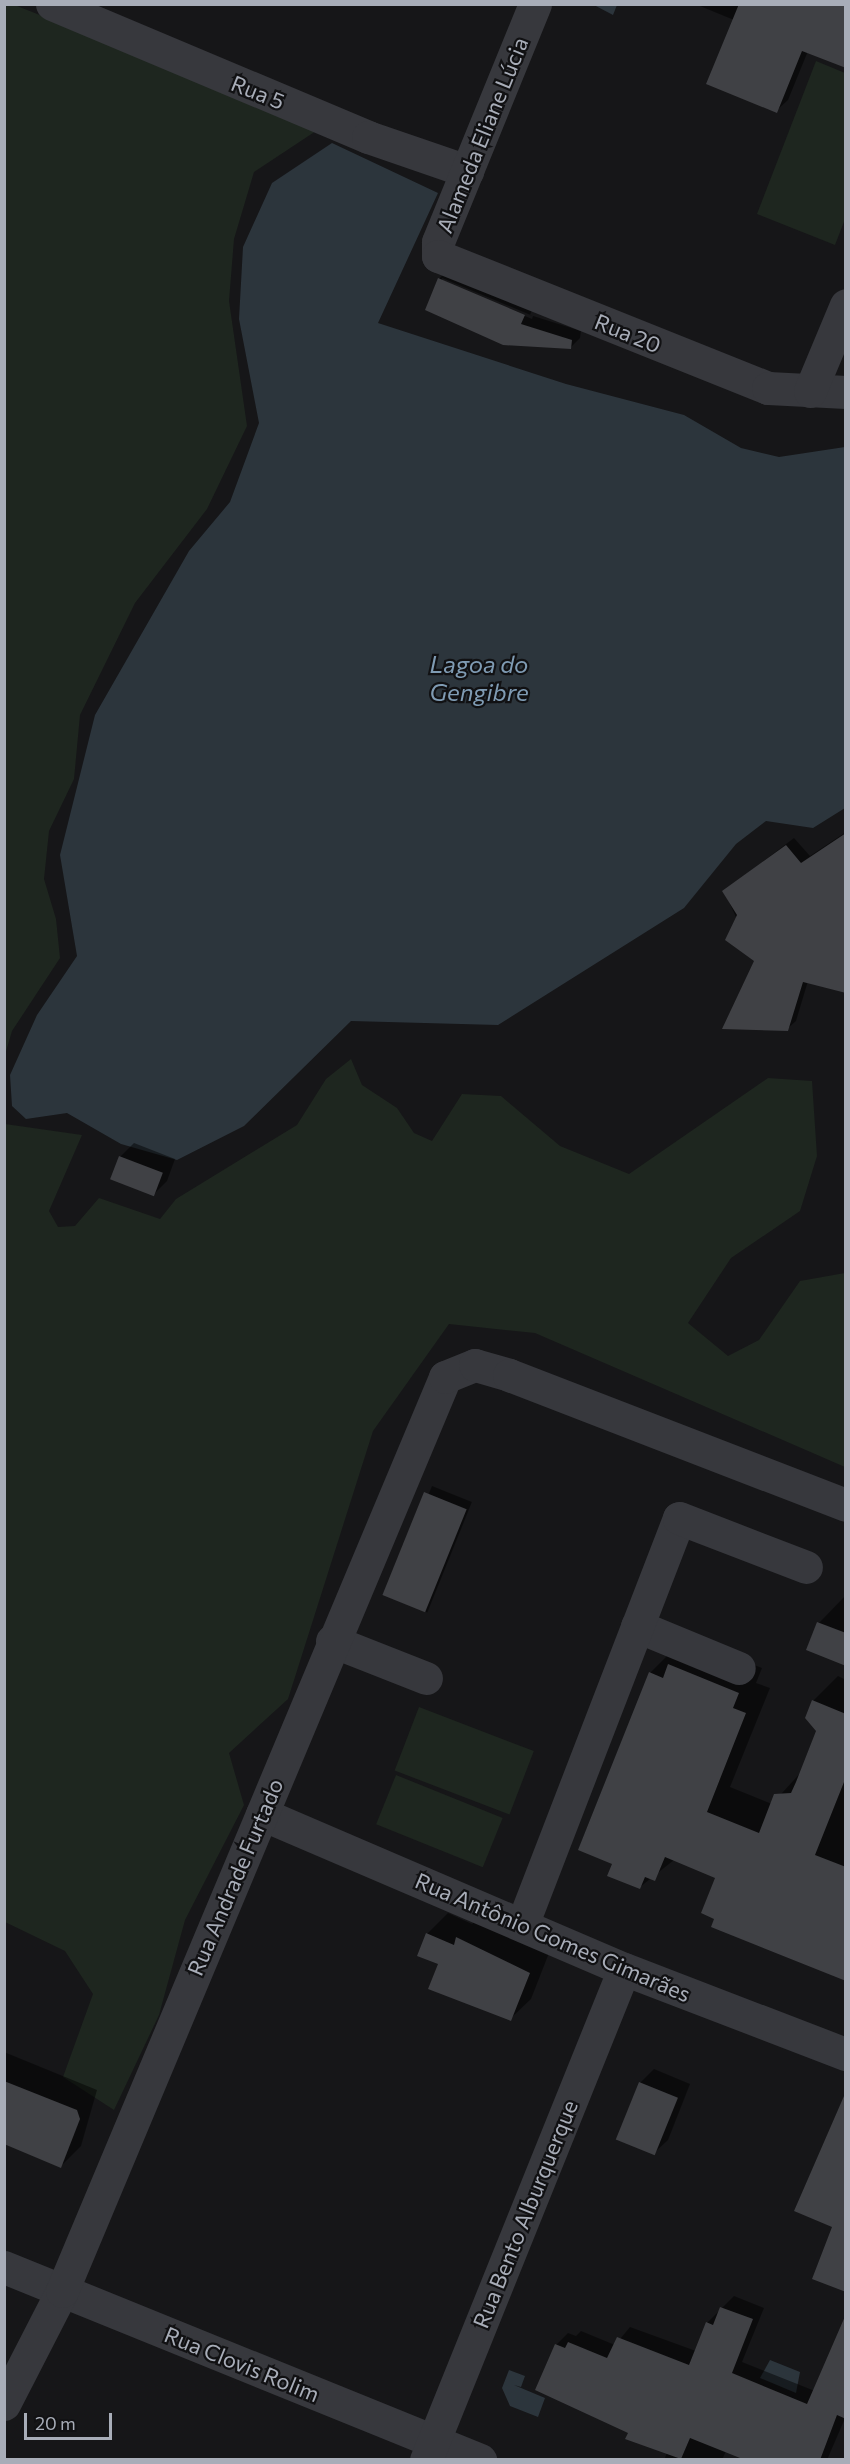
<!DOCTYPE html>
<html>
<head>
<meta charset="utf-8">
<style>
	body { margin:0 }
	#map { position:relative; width:850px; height:2464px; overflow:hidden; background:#161618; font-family:Commissioner,sans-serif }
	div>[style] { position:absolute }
	.green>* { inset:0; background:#1e261f; transform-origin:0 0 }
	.water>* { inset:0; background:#2c353c }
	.shadow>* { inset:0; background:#0007; transform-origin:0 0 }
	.building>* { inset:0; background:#404145; transform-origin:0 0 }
	.minor>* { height:33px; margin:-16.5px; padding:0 16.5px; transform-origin:16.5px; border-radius:16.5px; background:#37383d }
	span { translate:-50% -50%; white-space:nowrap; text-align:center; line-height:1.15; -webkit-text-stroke:4.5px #111113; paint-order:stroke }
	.street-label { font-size:22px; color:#a8adb8 }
	.water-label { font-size:24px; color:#7f9bb3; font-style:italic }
	.frame { position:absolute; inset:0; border:6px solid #a8adb8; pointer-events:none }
	.scale { position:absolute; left:24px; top:2413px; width:88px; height:27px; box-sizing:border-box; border:3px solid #a8adb8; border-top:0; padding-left:8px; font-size:18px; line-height:21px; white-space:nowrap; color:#a8adb8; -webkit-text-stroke:4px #111113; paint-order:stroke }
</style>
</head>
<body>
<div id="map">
	<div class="green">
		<i style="clip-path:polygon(12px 4px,322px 127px,254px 172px,234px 239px,229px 301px,247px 426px,207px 509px,135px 603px,80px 715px,74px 779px,49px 831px,44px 879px,56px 919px,60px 958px,12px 1031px,5px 1055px,4px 5px)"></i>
		<i style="clip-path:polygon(816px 61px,845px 73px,845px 219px,835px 245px,757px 214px)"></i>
		<i style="clip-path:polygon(351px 1059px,362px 1085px,397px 1108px,414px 1133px,432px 1141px,462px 1094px,501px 1096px,560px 1146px,629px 1174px,768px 1078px,812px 1081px,817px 1156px,800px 1211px,731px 1258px,688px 1323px,728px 1356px,759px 1340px,800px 1281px,845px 1273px,845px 1467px,535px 1333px,449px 1324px,373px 1431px,288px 1699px,229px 1753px,244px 1805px,185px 1920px,159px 2015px,114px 2110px,63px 2077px,93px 1994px,65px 1951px,5px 1922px,5px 1124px,82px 1135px,49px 1211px,58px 1227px,75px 1226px,99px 1198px,160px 1219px,176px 1199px,297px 1125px,326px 1079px)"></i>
		<i style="left:419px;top:1707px;width:123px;height:68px;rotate:21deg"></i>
		<i style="left:396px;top:1775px;width:115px;height:53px;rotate:22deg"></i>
	</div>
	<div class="water">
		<i style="clip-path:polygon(594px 5px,594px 4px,617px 5px,613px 15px)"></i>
		<i style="clip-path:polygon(332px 143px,438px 193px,378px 323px,566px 384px,684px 415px,741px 448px,779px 457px,845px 447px,845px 808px,813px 828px,766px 821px,736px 844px,684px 908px,498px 1025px,351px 1021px,244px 1126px,177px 1160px,121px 1144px,67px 1113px,26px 1119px,12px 1106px,10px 1075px,37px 1015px,77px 956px,60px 855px,95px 715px,189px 551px,230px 502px,259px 423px,239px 319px,243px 247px,272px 183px)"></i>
		<i style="clip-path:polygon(770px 2360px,800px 2372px,796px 2393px,760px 2378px)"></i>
		<i style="clip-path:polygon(509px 2370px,525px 2376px,521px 2387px,514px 2385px,545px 2398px,538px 2417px,510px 2406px,502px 2388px)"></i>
	</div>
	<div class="shadow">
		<i style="clip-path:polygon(695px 4px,846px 4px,808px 51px,788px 100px,776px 111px,734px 20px)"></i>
		<i style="clip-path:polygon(evenodd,448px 269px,534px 305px,530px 315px,581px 331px,580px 338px,570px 348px,503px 343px,439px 279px,448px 269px,442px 278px,533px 316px,532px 319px,442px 281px,442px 278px)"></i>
		<i style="clip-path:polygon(846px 832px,846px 992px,808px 981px,796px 1021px,787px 1029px,724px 891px,794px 838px,810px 856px)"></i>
		<i style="clip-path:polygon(134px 1143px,175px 1159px,167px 1181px,153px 1195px,120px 1157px)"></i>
		<i style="left:432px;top:1486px;width:43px;height:119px;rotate:22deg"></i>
		<i style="clip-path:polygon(846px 1595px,846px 1664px,819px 1623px)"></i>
		<i style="clip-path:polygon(694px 1641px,762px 1668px,756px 1683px,770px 1688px,730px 1787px,772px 1804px,803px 1770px,817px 1731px,813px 1701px,838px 1676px,846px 1680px,846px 1979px,716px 1918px,717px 1877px,674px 1860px,640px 1887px,614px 1863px,650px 1673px,675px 1648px)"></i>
		<i style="clip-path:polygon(448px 1913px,472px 1924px,478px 1918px,549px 1953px,531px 1999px,510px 2019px,440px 1964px,427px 1934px)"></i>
		<i style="clip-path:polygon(4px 2052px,97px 2090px,81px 2146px,61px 2166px,4px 2143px)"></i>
		<i style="clip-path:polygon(654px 2069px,690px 2084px,668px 2140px,654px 2153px,640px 2083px)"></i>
		<i style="clip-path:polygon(734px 2296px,764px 2308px,742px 2362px,815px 2391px,846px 2416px,827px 2460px,749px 2460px,726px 2451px,722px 2460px,664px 2460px,667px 2453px,630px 2432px,556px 2345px,568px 2333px,576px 2336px,581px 2331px,615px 2345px,630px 2327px,696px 2351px,707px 2323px)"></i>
	</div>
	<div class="building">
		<i style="clip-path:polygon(739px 4px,846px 4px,846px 68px,802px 51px,777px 113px,706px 84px)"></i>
		<i style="clip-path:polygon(438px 278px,525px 315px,521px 324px,572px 340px,571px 349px,503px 345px,425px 310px)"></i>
		<i style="clip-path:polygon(846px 833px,846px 993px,803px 982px,788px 1031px,722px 1029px,754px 961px,725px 940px,737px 915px,722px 891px,786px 845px,801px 863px)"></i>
		<i style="left:119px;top:1156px;width:47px;height:25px;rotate:21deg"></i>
		<i style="left:424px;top:1492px;width:46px;height:111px;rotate:22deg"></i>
		<i style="clip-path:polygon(817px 1622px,846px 1633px,846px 1666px,806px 1650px)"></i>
		<i style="clip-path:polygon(668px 1664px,739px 1693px,733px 1708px,746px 1713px,707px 1812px,759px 1833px,774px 1794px,791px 1793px,796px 1782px,816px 1731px,805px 1718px,812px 1700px,846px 1714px,846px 1777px,815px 1855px,846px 1867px,846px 1981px,711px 1927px,714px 1919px,701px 1913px,715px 1878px,665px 1857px,655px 1881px,645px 1877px,640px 1889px,607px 1876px,612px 1864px,578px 1850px,649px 1672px,663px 1678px)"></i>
		<i style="clip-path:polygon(426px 1933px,454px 1945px,456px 1937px,530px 1973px,511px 2021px,428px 1989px,438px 1964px,417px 1956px)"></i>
		<i style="clip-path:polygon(4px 2081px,77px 2110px,80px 2119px,61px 2168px,4px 2144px)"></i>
		<i style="left:639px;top:2082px;width:42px;height:62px;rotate:22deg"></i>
		<i style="clip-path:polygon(844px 2096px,846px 2096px,846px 2292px,812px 2279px,832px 2227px,794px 2211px)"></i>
		<i style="clip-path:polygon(720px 2307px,753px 2319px,732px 2373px,807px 2404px,846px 2314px,846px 2419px,837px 2415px,820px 2460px,745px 2460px,690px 2438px,681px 2459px,625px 2439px,628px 2433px,535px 2390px,555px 2344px,565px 2348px,568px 2342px,607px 2358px,617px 2337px,689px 2365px,706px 2322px,713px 2325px)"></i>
	</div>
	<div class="minor">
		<i style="left:52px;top:4px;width:343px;rotate:22.8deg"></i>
		<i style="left:368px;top:137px;width:105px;rotate:19deg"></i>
		<i style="left:535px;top:4px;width:257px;rotate:112.2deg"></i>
		<i style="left:438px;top:242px;width:14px;rotate:90deg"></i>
		<i style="left:438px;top:256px;width:355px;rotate:21.8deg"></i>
		<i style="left:768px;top:388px;width:78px;rotate:2.9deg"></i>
		<i style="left:810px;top:391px;width:93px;rotate:-67.3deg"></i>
		<i style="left:637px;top:1626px;width:110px;rotate:22.4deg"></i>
		<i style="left:332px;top:1641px;width:101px;rotate:21.5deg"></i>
		<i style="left:262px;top:1814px;width:394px;rotate:23.2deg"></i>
		<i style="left:624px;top:1969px;width:238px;rotate:21deg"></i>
		<i style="left:522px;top:1925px;width:436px;rotate:-68.9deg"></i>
		<i style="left:679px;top:1518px;width:136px;rotate:21.1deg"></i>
		<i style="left:4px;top:2267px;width:514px;rotate:22.07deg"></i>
		<i style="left:4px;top:2404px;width:127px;rotate:-62.8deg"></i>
		<i style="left:62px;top:2291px;width:991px;rotate:-67.26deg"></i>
		<i style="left:445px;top:1377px;width:32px;rotate:-22deg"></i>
		<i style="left:475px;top:1365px;width:35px;rotate:16deg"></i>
		<i style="left:509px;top:1375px;width:361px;rotate:21.1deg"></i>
		<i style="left:426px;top:2460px;width:529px;rotate:-68.04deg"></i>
	</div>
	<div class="street-label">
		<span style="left:258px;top:92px;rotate:22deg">Rua 5</span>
		<span style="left:482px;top:135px;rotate:-68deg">Alameda Eliane Lúcia</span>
		<span style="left:628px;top:333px;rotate:22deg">Rua 20</span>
		<span style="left:235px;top:1877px;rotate:-67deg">Rua Andrade Furtado</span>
		<span style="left:553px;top:1937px;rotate:23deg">Rua Antônio Gomes Gimarães</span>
		<span style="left:525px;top:2214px;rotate:-68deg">Rua Bento Alburquerque</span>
		<span style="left:242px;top:2364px;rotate:22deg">Rua Clovis Rolim</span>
	</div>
	<div class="water-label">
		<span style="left:479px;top:678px">Lagoa do<br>Gengibre</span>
	</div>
	<div class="frame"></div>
	<div class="scale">20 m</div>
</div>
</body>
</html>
